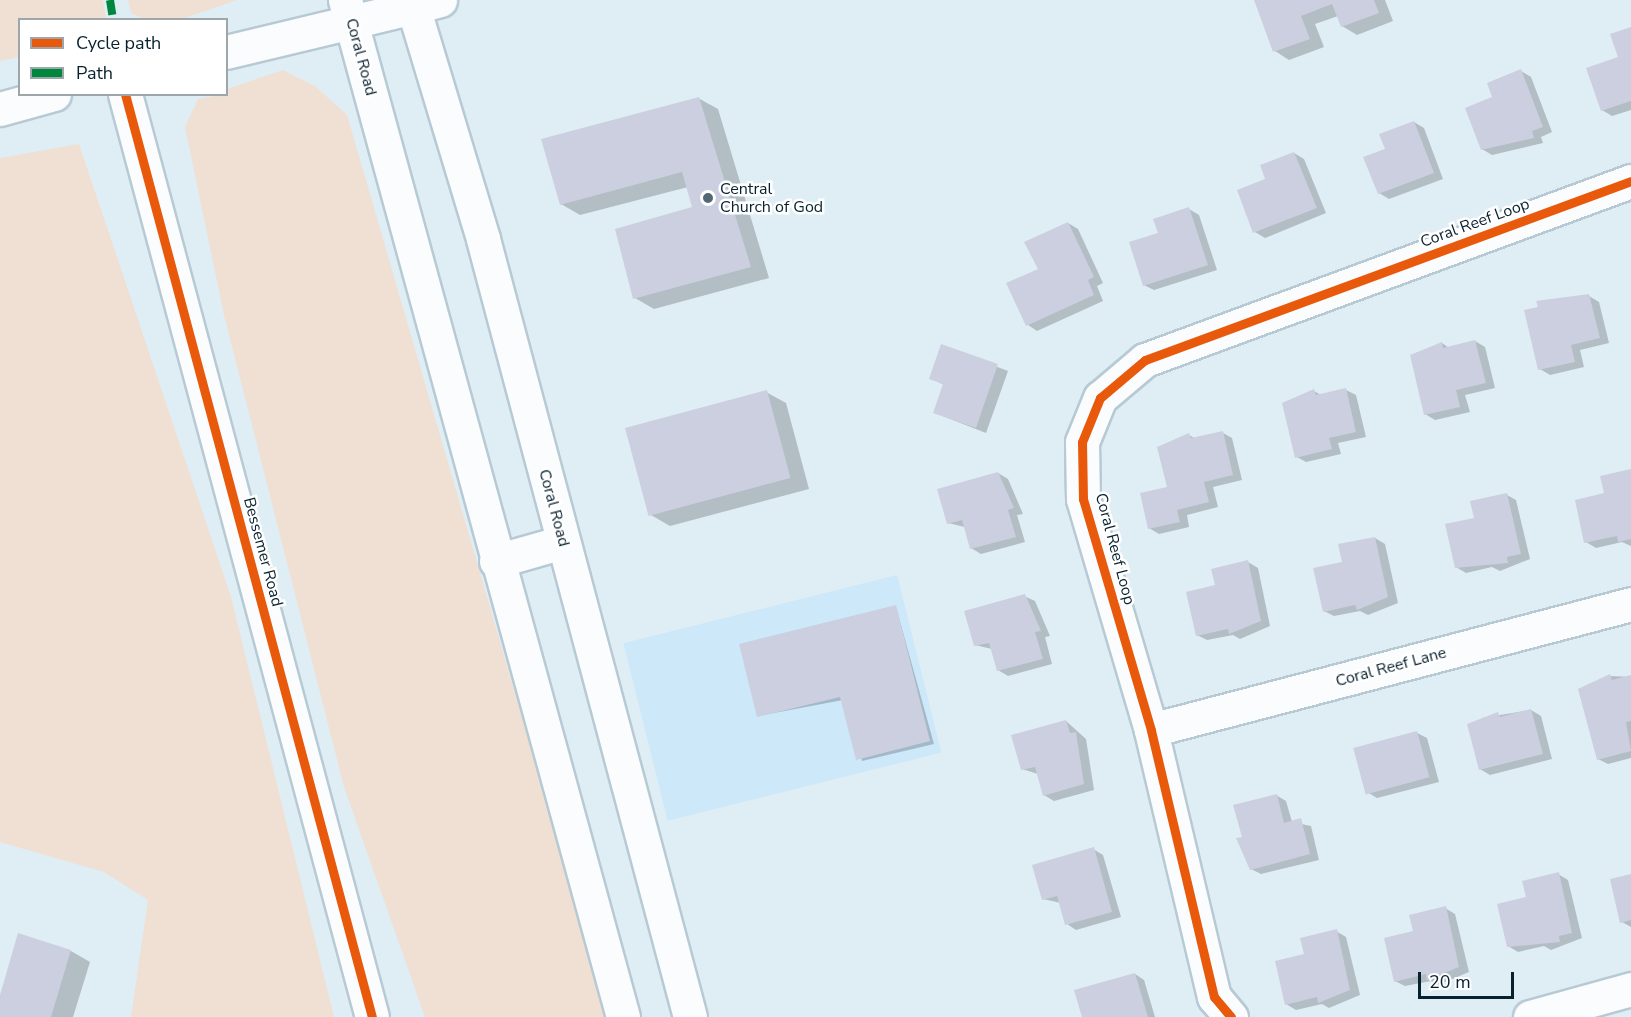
<!DOCTYPE html>
<html>
<head>
<meta charset="utf-8">
<style>
	body { margin:0 }
	#map { position:relative; width:1631px; height:1017px; overflow:hidden; background:#dfedf5; font-family:"Nunito Sans",sans-serif }
	div>[style] { position:absolute }
	.built>* { inset:0; background:#cce8f9; transform-origin:0 0 }
	.green>* { inset:0; background:#f0dfd3 }
	.shadow>* { inset:0; background:#0003 }
	.building>* { inset:0; background:#cccfdf; transform-origin:0 0 }
	.roads { filter:drop-shadow(2px 0 #b7cad4) drop-shadow(-2px 0 #b7cad4) drop-shadow(0 2px #b7cad4) drop-shadow(0 -2px #b7cad4) }
	.minor>* { height:33px; margin:-16.5px; padding:0 16.5px; transform-origin:16.5px; border-radius:16.5px; background:#fafcfe }
	.major>* { height:33px; margin:-16.5px; padding:0 16.5px; transform-origin:16.5px; border-radius:16.5px; background:#fafcfe }
	.quiet>* { height:8px; margin-top:-4px; transform-origin:0; background:repeating-linear-gradient(90deg,#00873e 0 15px,transparent 0 23px) }
	.cycleway>* { height:9px; margin:-4.5px; padding:0 4.5px; transform-origin:4.5px; border-radius:4.5px; background:#e8590c }
	.dots>* { width:16px; height:16px; translate:-50% -50%; box-sizing:border-box; border:3px solid #fff; border-radius:50% }
	span { translate:-50% -50%; white-space:nowrap; text-align:center; line-height:1.15; -webkit-text-stroke:5px #fff; paint-order:stroke }
	.street-label { font-size:16px; color:#08212e }
	.poi-label { font-size:16px; color:#08212e }
	.left { translate:0 -50%; text-align:left }
	.legend { position:absolute; left:18px; top:18px; width:210px; height:78px; box-sizing:border-box; background:#fff; border:2px solid #9ca6ab; margin:0; padding:8px 10px; list-style:none; font-size:18px; color:#08212e }
	.legend li { display:flex; align-items:center; gap:12px; height:30px }
	.legend b { width:30px; border:2px solid #9ca6ab }
	.scale { position:absolute; left:1418px; top:972px; width:96px; height:27px; box-sizing:border-box; border:3px solid #08212e; border-top:0; padding-left:8px; font-size:18px; line-height:21px; white-space:nowrap; color:#08212e; -webkit-text-stroke:4px #fff; paint-order:stroke }
</style>
</head>
<body>
<div id="map">
	<div class="built">
		<i style="left:897px;top:575px;width:183px;height:282px;rotate:76deg"></i>
	</div>
	<div class="green">
		<i style="clip-path:polygon(0 0,103px 0,106px 19px,20px 20px,19px 57px,0 61px)"></i>
		<i style="clip-path:polygon(128px 0,237px 0,182px 19px,146px 20px,131px 13px)"></i>
		<i style="clip-path:polygon(283px 70px,315px 86px,347px 115px,609px 1017px,425px 1017px,344px 787px,224px 315px,185px 127px,198px 99px,226px 94px,227px 89px)"></i>
		<i style="clip-path:polygon(79px 144px,231px 597px,334px 1017px,131px 1017px,148px 900px,104px 872px,0 842px,0 158px)"></i>
	</div>
	<div class="shadow">
		<i style="clip-path:polygon(1255px 0,1385px 0,1393px 21px,1357px 35px,1342px 26px,1338px 16px,1315px 24px,1324px 47px,1289px 60px,1275px 51px)"></i>
		<i style="clip-path:polygon(1631px 28px,1631px 110px,1612px 116px,1602px 110px)"></i>
		<i style="clip-path:polygon(1521px 71px,1531px 77px,1552px 132px,1541px 137px,1543px 143px,1492px 155px,1482px 149px,1494px 98px)"></i>
		<i style="clip-path:polygon(698px 98px,718px 109px,769px 278px,654px 309px,635px 298px,694px 209px,688px 187px,580px 215px,561px 204px)"></i>
		<i style="clip-path:polygon(1414px 122px,1424px 128px,1443px 179px,1389px 199px,1379px 193px,1387px 150px)"></i>
		<i style="clip-path:polygon(1294px 153px,1304px 159px,1326px 213px,1265px 238px,1255px 232px,1267px 180px)"></i>
		<i style="clip-path:polygon(1189px 209px,1199px 215px,1217px 270px,1154px 290px,1144px 285px,1160px 234px)"></i>
		<i style="clip-path:polygon(1068px 223px,1078px 229px,1103px 283px,1097px 286px,1103px 301px,1037px 331px,1028px 325px,1040px 270px)"></i>
		<i style="clip-path:polygon(1589px 296px,1599px 302px,1609px 343px,1580px 350px,1584px 367px,1550px 375px,1540px 369px,1538px 302px)"></i>
		<i style="clip-path:polygon(1475px 341px,1485px 347px,1495px 388px,1465px 395px,1470px 412px,1435px 420px,1425px 414px,1442px 343px,1449px 348px)"></i>
		<i style="clip-path:polygon(942px 346px,1008px 371px,986px 433px,935px 413px,944px 385px,931px 378px)"></i>
		<i style="clip-path:polygon(1346px 390px,1356px 395px,1366px 437px,1338px 443px,1341px 454px,1306px 462px,1297px 457px,1314px 391px,1321px 395px)"></i>
		<i style="clip-path:polygon(766px 392px,786px 403px,809px 489px,670px 526px,651px 515px)"></i>
		<i style="clip-path:polygon(1223px 433px,1232px 438px,1242px 480px,1213px 487px,1218px 507px,1187px 515px,1189px 527px,1159px 534px,1149px 528px,1189px 435px,1196px 439px)"></i>
		<i style="clip-path:polygon(1631px 471px,1631px 546px,1622px 542px,1596px 548px,1586px 542px,1606px 494px)"></i>
		<i style="clip-path:polygon(998px 473px,1008px 479px,1023px 514px,1017px 515px,1025px 542px,981px 554px,971px 548px,965px 527px,948px 523px)"></i>
		<i style="clip-path:polygon(1507px 495px,1516px 500px,1530px 559px,1500px 571px,1492px 567px,1466px 573px,1456px 567px,1476px 519px)"></i>
		<i style="clip-path:polygon(1375px 538px,1385px 544px,1398px 603px,1368px 615px,1360px 611px,1334px 616px,1324px 611px,1344px 563px)"></i>
		<i style="clip-path:polygon(1248px 562px,1258px 568px,1270px 626px,1240px 639px,1233px 635px,1207px 640px,1197px 635px,1217px 586px)"></i>
		<i style="clip-path:polygon(1024px 596px,1035px 601px,1050px 636px,1045px 637px,1052px 664px,1008px 676px,998px 670px,992px 649px,975px 645px)"></i>
		<i style="clip-path:polygon(896px 607px,934px 744px,862px 761px,843px 700px,758px 716px)"></i>
		<i style="clip-path:polygon(1610px 676px,1631px 677px,1631px 758px,1608px 764px,1598px 759px)"></i>
		<i style="clip-path:polygon(1531px 710px,1541px 716px,1552px 759px,1490px 775px,1480px 769px,1482px 718px)"></i>
		<i style="clip-path:polygon(1066px 721px,1086px 739px,1094px 790px,1054px 801px,1044px 795px,1038px 774px,1022px 769px)"></i>
		<i style="clip-path:polygon(1417px 733px,1427px 738px,1439px 782px,1377px 798px,1367px 792px)"></i>
		<i style="clip-path:polygon(1276px 795px,1286px 801px,1292px 822px,1311px 826px,1319px 860px,1261px 874px,1251px 869px,1243px 838px)"></i>
		<i style="clip-path:polygon(1093px 849px,1103px 855px,1121px 917px,1076px 930px,1067px 924px,1061px 903px,1043px 899px)"></i>
		<i style="clip-path:polygon(1558px 874px,1568px 880px,1582px 938px,1551px 950px,1544px 946px,1518px 952px,1508px 946px,1528px 898px)"></i>
		<i style="clip-path:polygon(1631px 876px,1631px 927px,1622px 922px)"></i>
		<i style="clip-path:polygon(1445px 908px,1455px 914px,1469px 972px,1438px 985px,1431px 981px,1405px 986px,1395px 981px,1415px 932px)"></i>
		<i style="clip-path:polygon(1336px 931px,1346px 937px,1360px 995px,1329px 1008px,1322px 1004px,1296px 1010px,1286px 1004px,1306px 955px)"></i>
		<i style="clip-path:polygon(71px 951px,90px 962px,73px 1017px,0 1017px,0 1000px)"></i>
		<i style="clip-path:polygon(1135px 974px,1144px 980px,1155px 1017px,1083px 1017px)"></i>
	</div>
	<div class="building">
		<i style="clip-path:polygon(1254px 0,1374px 0,1379px 13px,1341px 27px,1332px 4px,1301px 16px,1310px 39px,1273px 52px)"></i>
		<i style="clip-path:polygon(1631px 27px,1631px 101px,1601px 111px,1586px 68px,1618px 57px,1610px 34px)"></i>
		<i style="clip-path:polygon(1521px 69px,1543px 127px,1532px 131px,1534px 138px,1481px 150px,1465px 108px,1492px 97px,1487px 83px)"></i>
		<i style="clip-path:polygon(699px 97px,751px 267px,633px 299px,615px 229px,692px 207px,682px 172px,560px 205px,541px 139px)"></i>
		<i style="clip-path:polygon(1414px 121px,1434px 173px,1378px 194px,1363px 157px,1385px 149px,1379px 134px)"></i>
		<i style="clip-path:polygon(1294px 152px,1317px 208px,1253px 233px,1237px 190px,1265px 179px,1260px 165px)"></i>
		<i style="clip-path:polygon(1189px 207px,1208px 265px,1143px 286px,1129px 242px,1158px 233px,1153px 219px)"></i>
		<i style="clip-path:polygon(1068px 222px,1094px 277px,1088px 280px,1094px 295px,1026px 326px,1006px 283px,1038px 269px,1024px 242px)"></i>
		<i style="clip-path:polygon(1589px 294px,1600px 338px,1571px 345px,1575px 362px,1538px 370px,1524px 310px,1538px 307px,1536px 301px)"></i>
		<i style="clip-path:polygon(1475px 340px,1486px 383px,1456px 390px,1460px 407px,1424px 415px,1410px 355px,1442px 342px,1443px 348px)"></i>
		<i style="clip-path:polygon(941px 344px,998px 364px,976px 428px,933px 413px,943px 384px,929px 379px)"></i>
		<i style="clip-path:polygon(1346px 388px,1356px 432px,1329px 438px,1332px 449px,1295px 458px,1282px 403px,1314px 389px,1316px 395px)"></i>
		<i style="left:767px;top:390px;width:91px;height:147px;rotate:75deg"></i>
		<i style="clip-path:polygon(1223px 431px,1233px 475px,1204px 482px,1209px 502px,1177px 510px,1180px 522px,1148px 529px,1140px 493px,1167px 487px,1157px 447px,1189px 433px,1191px 438px)"></i>
		<i style="clip-path:polygon(1631px 469px,1631px 539px,1618px 542px,1617px 536px,1584px 543px,1575px 500px,1604px 493px,1600px 476px)"></i>
		<i style="clip-path:polygon(998px 472px,1014px 508px,1008px 510px,1016px 537px,970px 549px,962px 520px,947px 524px,937px 489px)"></i>
		<i style="clip-path:polygon(1507px 493px,1521px 554px,1507px 557px,1508px 563px,1455px 568px,1445px 524px,1474px 518px,1470px 501px)"></i>
		<i style="clip-path:polygon(1375px 537px,1388px 597px,1357px 610px,1355px 605px,1323px 612px,1313px 568px,1342px 562px,1338px 544px)"></i>
		<i style="clip-path:polygon(1248px 560px,1261px 621px,1229px 634px,1228px 629px,1196px 636px,1186px 592px,1215px 585px,1211px 569px)"></i>
		<i style="clip-path:polygon(1025px 594px,1041px 631px,1035px 632px,1043px 659px,997px 671px,989px 643px,974px 646px,964px 611px)"></i>
		<i style="clip-path:polygon(896px 605px,930px 741px,856px 760px,840px 697px,757px 717px,739px 644px)"></i>
		<i style="clip-path:polygon(1610px 674px,1612px 680px,1631px 675px,1631px 721px,1626px 722px,1631px 751px,1597px 760px,1578px 689px)"></i>
		<i style="clip-path:polygon(1531px 709px,1543px 754px,1479px 770px,1467px 724px,1498px 712px,1500px 717px)"></i>
		<i style="clip-path:polygon(1066px 720px,1070px 733px,1076px 732px,1084px 784px,1043px 796px,1035px 767px,1021px 770px,1011px 735px)"></i>
		<i style="left:1417px;top:731px;width:48px;height:66px;rotate:75deg"></i>
		<i style="clip-path:polygon(1277px 794px,1284px 823px,1301px 818px,1310px 854px,1250px 870px,1236px 838px,1242px 837px,1233px 805px)"></i>
		<i style="clip-path:polygon(1094px 847px,1112px 912px,1065px 925px,1057px 896px,1042px 900px,1032px 865px)"></i>
		<i style="clip-path:polygon(1559px 872px,1572px 933px,1559px 936px,1560px 942px,1507px 947px,1497px 904px,1526px 897px,1522px 881px)"></i>
		<i style="clip-path:polygon(1631px 874px,1631px 920px,1620px 923px,1610px 879px)"></i>
		<i style="clip-path:polygon(1446px 906px,1459px 967px,1427px 980px,1426px 974px,1394px 982px,1384px 938px,1413px 931px,1409px 915px)"></i>
		<i style="clip-path:polygon(1337px 929px,1350px 990px,1318px 1003px,1317px 997px,1285px 1005px,1275px 961px,1304px 954px,1300px 938px)"></i>
		<i style="clip-path:polygon(18px 933px,71px 950px,51px 1017px,0 1017px,0 995px)"></i>
		<i style="clip-path:polygon(1135px 973px,1148px 1017px,1082px 1017px,1074px 990px)"></i>
	</div>
	<div class="roads">
		<div class="minor">
			<i style="left:414px;top:7px;width:27px;rotate:-15deg"></i>
			<i style="left:125px;top:94px;width:955px;rotate:75.02deg"></i>
			<i style="left:1151px;top:730px;width:496px;rotate:-14.7deg"></i>
			<i style="left:1231px;top:1017px;width:26px;rotate:-130deg"></i>
			<i style="left:1214px;top:997px;width:274px;rotate:-103.3deg"></i>
			<i style="left:1151px;top:730px;width:241px;rotate:-106.4deg"></i>
			<i style="left:1083px;top:499px;width:57px;rotate:-91deg"></i>
			<i style="left:1082px;top:442px;width:48px;rotate:-67.8deg"></i>
			<i style="left:1100px;top:398px;width:59px;rotate:-40.2deg"></i>
			<i style="left:1145px;top:360px;width:518px;rotate:-20.22deg"></i>
			<i style="left:1530px;top:1017px;width:105px;rotate:-15.5deg"></i>
		</div>
		<div class="major">
			<i style="left:345px;top:0;width:1054px;rotate:74.71deg"></i>
			<i style="left:411px;top:0;width:250px;rotate:73.2deg"></i>
			<i style="left:483px;top:239px;width:805px;rotate:75.1deg"></i>
			<i style="left:226px;top:52px;width:193px;rotate:-13.5deg"></i>
			<i style="left:0;top:109px;width:56px;rotate:-15.5deg"></i>
			<i style="left:496px;top:561px;width:70px;rotate:-15.8deg"></i>
		</div>
	</div>
	<div class="quiet">
		<i style="left:110px;top:0;width:20px;rotate:81deg"></i>
	</div>
	<div class="cycleway">
		<i style="left:125px;top:94px;width:955px;rotate:75.02deg"></i>
		<i style="left:1231px;top:1017px;width:26px;rotate:-130deg"></i>
		<i style="left:1214px;top:997px;width:274px;rotate:-103.3deg"></i>
		<i style="left:1151px;top:730px;width:241px;rotate:-106.4deg"></i>
		<i style="left:1083px;top:499px;width:57px;rotate:-91deg"></i>
		<i style="left:1082px;top:442px;width:48px;rotate:-67.8deg"></i>
		<i style="left:1100px;top:398px;width:59px;rotate:-40.2deg"></i>
		<i style="left:1145px;top:360px;width:518px;rotate:-20.22deg"></i>
	</div>
	<div class="dots">
		<i style="left:708px;top:198px;background:#536874"></i>
	</div>
	<div class="street-label">
		<span style="left:361px;top:57px;rotate:75deg">Coral Road</span>
		<span style="left:1475px;top:223px;rotate:-20deg">Coral Reef Loop</span>
		<span style="left:554px;top:508px;rotate:75deg">Coral Road</span>
		<span style="left:1115px;top:549px;rotate:75deg">Coral Reef Loop</span>
		<span style="left:263px;top:552px;rotate:75deg">Bessemer Road</span>
		<span style="left:1391px;top:667px;rotate:-15deg">Coral Reef Lane</span>
	</div>
	<div class="poi-label">
		<span class="left" style="left:720px;top:198px">Central<br>Church of God</span>
	</div>
	<ul class="legend">
	<li><b style="height:8px;background:#e8590c"></b>Cycle path</li>
	<li><b style="height:8px;background:#00873e"></b>Path</li>
	</ul>
	<div class="scale">20 m</div>
</div>
</body>
</html>
